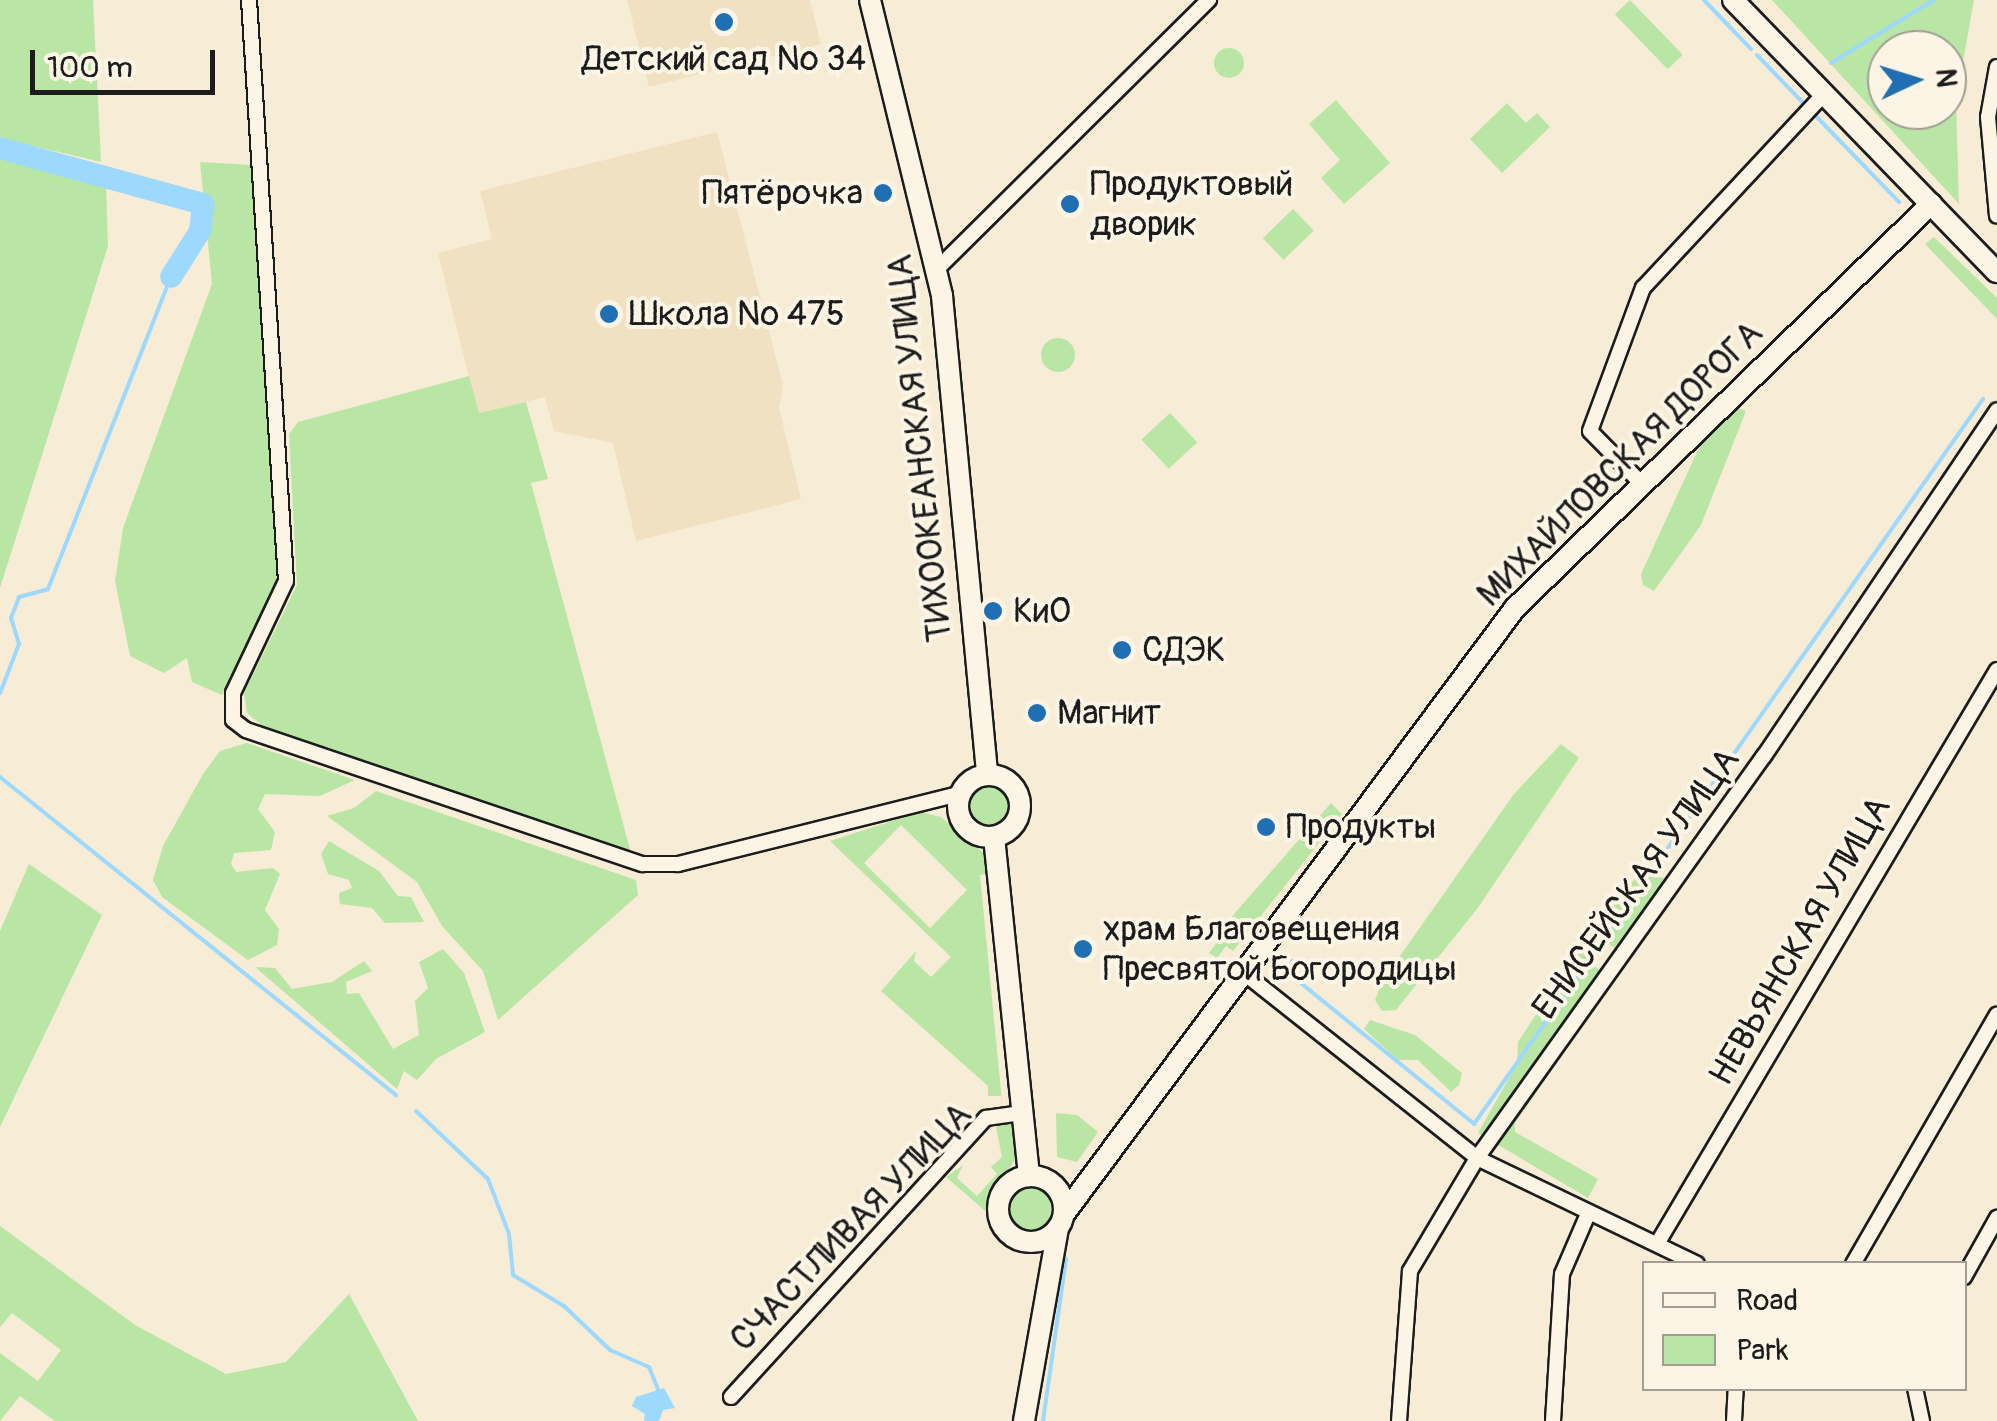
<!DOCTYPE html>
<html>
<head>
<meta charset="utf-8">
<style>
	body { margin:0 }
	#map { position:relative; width:1997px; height:1421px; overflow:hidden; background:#f7ecd6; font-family:Pangolin,sans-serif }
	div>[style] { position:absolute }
	.built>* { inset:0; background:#f1e1c3 }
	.green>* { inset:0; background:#b9e6a4; transform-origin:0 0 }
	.round { border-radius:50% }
	.water>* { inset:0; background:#9dd8fd }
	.stream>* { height:4px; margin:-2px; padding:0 2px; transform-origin:2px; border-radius:2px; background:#9dd8fd }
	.river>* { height:22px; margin:-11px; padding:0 11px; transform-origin:11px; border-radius:11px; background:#9dd8fd }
	.roads { filter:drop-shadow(2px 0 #1c1c1c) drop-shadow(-2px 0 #1c1c1c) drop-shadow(0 2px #1c1c1c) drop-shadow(0 -2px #1c1c1c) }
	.street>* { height:14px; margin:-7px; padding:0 7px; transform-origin:7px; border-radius:7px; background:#fcf5e5 }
	.secondary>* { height:20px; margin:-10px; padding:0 10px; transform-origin:10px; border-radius:10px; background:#fcf5e5 }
	.secondary>.ring { margin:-10px; padding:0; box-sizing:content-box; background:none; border:20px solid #fcf5e5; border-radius:50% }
	.dots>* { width:28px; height:28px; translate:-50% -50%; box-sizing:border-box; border:5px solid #fcf5e5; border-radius:50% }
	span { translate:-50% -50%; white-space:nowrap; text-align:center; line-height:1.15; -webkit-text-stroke:8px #fcf5e5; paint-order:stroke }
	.poi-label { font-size:35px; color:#1c1c1c }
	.left { translate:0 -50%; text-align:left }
	.right { translate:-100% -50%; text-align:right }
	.street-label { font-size:35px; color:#1c1c1c }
	.legend { position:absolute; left:1642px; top:1261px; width:325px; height:130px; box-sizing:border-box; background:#fcf5e5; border:2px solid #a29e95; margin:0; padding:12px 18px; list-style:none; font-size:30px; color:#1c1c1c }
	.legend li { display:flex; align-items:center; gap:20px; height:50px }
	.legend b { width:50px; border:2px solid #a29e95 }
	.north { position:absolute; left:1867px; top:30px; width:100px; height:100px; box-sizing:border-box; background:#fcf5e5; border:2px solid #a29e95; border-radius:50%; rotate:86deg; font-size:28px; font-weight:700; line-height:40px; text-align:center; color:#1c1c1c }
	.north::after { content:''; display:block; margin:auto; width:35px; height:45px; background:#1f6fb2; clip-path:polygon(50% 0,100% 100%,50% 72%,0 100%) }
	.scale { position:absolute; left:30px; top:50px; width:185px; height:45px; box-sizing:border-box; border:5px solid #1c1c1c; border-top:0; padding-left:12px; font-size:30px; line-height:35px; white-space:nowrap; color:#1c1c1c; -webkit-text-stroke:8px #fcf5e5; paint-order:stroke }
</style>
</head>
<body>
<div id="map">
	<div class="built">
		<i style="clip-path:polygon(627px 0,810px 0,821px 44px,649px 87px)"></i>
		<i style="clip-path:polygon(717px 132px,783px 385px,779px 408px,801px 499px,636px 541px,613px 443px,554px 431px,545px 397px,478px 414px,438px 253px,492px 239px,480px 191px)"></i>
	</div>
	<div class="green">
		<i style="clip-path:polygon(0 0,93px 0,101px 162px,0 138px)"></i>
		<i style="left:1630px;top:0;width:76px;height:21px;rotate:46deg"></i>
		<i style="clip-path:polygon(evenodd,1772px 0,1974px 0,1956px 100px,1959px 204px,1772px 0,1887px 50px,1947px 50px,1947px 110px,1887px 110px,1887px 50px)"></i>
		<i class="round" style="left:1214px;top:48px;width:30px;height:30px"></i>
		<i style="clip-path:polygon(1336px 100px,1390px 163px,1344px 204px,1321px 178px,1340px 160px,1309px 124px)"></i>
		<i style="clip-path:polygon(1507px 103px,1526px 123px,1537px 113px,1550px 127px,1502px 173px,1470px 139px)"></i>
		<i style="clip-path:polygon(0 158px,106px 185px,108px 246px,0 588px)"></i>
		<i style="clip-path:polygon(200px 162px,252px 165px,277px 556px,276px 580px,222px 695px,192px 682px,187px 658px,164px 673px,130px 656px,115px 581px,123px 528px,212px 284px)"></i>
		<i style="left:1293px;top:209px;width:30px;height:42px;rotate:46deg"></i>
		<i style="clip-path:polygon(1934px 237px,1997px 298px,1997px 319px,1925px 244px)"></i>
		<i class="round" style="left:1041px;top:338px;width:34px;height:34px"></i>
		<i style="clip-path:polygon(469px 376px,479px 413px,526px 402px,548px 479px,531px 483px,631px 853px,267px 730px,247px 713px,244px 693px,297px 585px,289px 434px,298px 422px)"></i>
		<i style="clip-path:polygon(1734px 406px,1746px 411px,1701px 525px,1654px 591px,1643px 585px,1641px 574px,1703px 439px)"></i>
		<i style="left:1170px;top:413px;width:40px;height:39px;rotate:47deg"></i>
		<i style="clip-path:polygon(247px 743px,355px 780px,320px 796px,265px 794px,258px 809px,275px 832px,271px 850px,234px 853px,231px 864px,236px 872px,273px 868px,280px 874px,265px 910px,279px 929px,277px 945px,248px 960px,162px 897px,153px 880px,163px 846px,203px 774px,220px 751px)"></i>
		<i style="clip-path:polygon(1561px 744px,1579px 758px,1477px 909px,1396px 1010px,1382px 1011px,1375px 1000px,1383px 980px,1514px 794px)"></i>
		<i class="round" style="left:969px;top:784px;width:42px;height:42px"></i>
		<i style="clip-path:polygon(376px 791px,636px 880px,638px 895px,498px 1020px,483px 971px,442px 926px,417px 882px,327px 816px,354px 808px)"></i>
		<i style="clip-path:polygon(1331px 803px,1342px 814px,1233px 951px,1226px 946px,1217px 958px,1209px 953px,1218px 941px,1214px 937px)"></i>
		<i style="clip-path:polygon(evenodd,920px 812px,941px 817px,987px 856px,989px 873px,980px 875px,1003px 1112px,1001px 1096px,988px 1096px,988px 1086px,881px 991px,916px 951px,914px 961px,931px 977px,951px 957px,830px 841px,920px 812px,901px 825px,967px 890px,930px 928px,864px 863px,901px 825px)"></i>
		<i style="clip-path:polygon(329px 841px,379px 871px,398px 896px,411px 897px,424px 922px,385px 923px,372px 908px,340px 904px,339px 893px,352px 888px,349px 880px,328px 874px,321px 854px)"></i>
		<i style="clip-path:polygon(29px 864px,102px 915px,0 1127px,0 931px)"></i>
		<i style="clip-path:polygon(1638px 875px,1666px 878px,1621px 944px,1616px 949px,1606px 942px,1590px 964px,1605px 973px,1598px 1003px,1515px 1123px,1515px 1132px,1598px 1179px,1588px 1198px,1478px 1133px,1517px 1064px,1518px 1042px,1586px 937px)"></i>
		<i style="clip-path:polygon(443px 949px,464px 973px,485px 1032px,436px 1059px,417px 1080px,404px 1071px,397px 1089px,255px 967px,275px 968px,292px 989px,332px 982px,364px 961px,372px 971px,346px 982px,347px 994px,359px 993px,393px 1049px,419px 1035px,415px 1001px,428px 988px,419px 962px)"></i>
		<i style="clip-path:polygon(1370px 1020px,1415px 1035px,1462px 1073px,1459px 1085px,1451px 1092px,1418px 1060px,1398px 1060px,1364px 1029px)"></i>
		<i style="clip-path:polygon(1056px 1113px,1077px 1115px,1098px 1132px,1077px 1162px,1057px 1157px)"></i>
		<i style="clip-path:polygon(1004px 1120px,1012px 1125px,1018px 1155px,994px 1192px,991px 1216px,946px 1177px,963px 1165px,957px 1178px,977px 1196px,997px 1174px,991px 1167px,1002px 1157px,996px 1127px)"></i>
		<i class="round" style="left:1007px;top:1187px;width:44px;height:44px"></i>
		<i style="clip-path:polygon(0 1226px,135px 1325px,226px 1374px,286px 1362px,349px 1294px,418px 1421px,55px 1421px,20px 1396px,0 1421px,0 1353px,38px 1381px,61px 1350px,12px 1313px,0 1327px)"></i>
	</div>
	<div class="water">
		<i style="clip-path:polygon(664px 1388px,675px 1408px,663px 1410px,659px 1421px,644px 1421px,645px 1414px,632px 1406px,636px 1397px)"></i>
	</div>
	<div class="stream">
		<i style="left:1704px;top:0;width:68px;rotate:46.2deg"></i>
		<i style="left:1757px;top:55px;width:71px;rotate:46.1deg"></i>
		<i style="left:1831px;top:63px;width:121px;rotate:-31.5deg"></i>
		<i style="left:1813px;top:113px;width:124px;rotate:46deg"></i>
		<i style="left:0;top:693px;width:53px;rotate:-68.8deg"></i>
		<i style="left:19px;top:644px;width:27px;rotate:-107deg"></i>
		<i style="left:11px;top:618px;width:22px;rotate:-69deg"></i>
		<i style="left:19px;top:597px;width:30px;rotate:-15deg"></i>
		<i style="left:48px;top:589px;width:335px;rotate:-68.5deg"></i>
		<i style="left:0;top:777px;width:508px;rotate:38.77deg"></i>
		<i style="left:1292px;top:961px;width:25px;rotate:67deg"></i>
		<i style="left:1302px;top:984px;width:222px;rotate:39.1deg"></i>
		<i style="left:1474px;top:1124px;width:886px;rotate:-54.93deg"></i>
		<i style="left:416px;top:1111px;width:99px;rotate:43.4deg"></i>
		<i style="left:488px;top:1179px;width:59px;rotate:69.1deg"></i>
		<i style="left:509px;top:1234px;width:41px;rotate:84.4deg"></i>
		<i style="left:513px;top:1275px;width:60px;rotate:31.3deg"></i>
		<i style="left:564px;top:1306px;width:64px;rotate:43.7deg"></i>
		<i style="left:610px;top:1350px;width:43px;rotate:23.6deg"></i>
		<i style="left:649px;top:1367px;width:29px;rotate:68deg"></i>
		<i style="left:1043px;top:1421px;width:164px;rotate:-81.9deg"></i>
	</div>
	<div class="river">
		<i style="left:0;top:148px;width:211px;rotate:15.4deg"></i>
		<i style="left:203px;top:204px;width:27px;rotate:96deg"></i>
		<i style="left:200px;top:231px;width:54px;rotate:122.2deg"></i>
	</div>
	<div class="roads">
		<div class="street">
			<i style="left:249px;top:0;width:582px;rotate:86.36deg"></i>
			<i style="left:286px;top:581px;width:124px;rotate:115.3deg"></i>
			<i style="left:233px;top:693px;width:27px;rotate:90deg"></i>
			<i style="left:233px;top:720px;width:16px;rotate:38deg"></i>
			<i style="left:246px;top:730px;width:419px;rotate:18.7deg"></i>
			<i style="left:643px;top:864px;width:35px"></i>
			<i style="left:678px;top:864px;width:290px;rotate:-14deg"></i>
			<i style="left:1997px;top:67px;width:51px;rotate:100.2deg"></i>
			<i style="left:1988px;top:117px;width:99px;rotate:84.8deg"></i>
			<i style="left:937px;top:269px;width:383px;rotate:-44.7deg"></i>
			<i style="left:1642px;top:484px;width:74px;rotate:-134.5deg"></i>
			<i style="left:1590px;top:431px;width:153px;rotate:-69.7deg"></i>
			<i style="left:1643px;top:288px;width:265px;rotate:-47deg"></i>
			<i style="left:1244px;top:973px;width:298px;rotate:38.4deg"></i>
			<i style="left:1477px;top:1158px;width:244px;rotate:25.7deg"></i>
			<i style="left:1657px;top:1244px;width:667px;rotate:-59.36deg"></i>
			<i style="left:1853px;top:1264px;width:288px;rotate:-60deg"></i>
			<i style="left:1964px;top:1277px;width:68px;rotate:-60.8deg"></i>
			<i style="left:1915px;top:1388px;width:34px;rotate:78deg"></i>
			<i style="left:731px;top:1397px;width:378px;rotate:-47.6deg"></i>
			<i style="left:986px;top:1118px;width:36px;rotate:-8deg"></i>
			<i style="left:1399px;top:1421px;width:150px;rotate:-85.8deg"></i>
			<i style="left:1410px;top:1271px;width:131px;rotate:-59.3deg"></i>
			<i style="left:1477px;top:1158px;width:494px;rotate:-54.5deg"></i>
			<i style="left:1764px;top:756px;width:417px;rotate:-56deg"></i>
			<i style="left:1553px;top:1421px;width:147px;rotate:-86.5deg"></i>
			<i style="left:1562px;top:1274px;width:65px;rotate:-66.6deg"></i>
			<i style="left:1734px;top:1421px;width:33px;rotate:-87deg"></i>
		</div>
		<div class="secondary">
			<i style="left:870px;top:0;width:305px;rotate:76.3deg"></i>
			<i style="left:942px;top:296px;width:480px;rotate:84.6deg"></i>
			<i style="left:1733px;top:0;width:379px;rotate:45.9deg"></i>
			<i class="ring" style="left:958px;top:775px;width:42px;height:42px"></i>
			<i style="left:994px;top:837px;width:341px;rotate:84.1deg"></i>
			<i class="ring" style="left:998px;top:1176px;width:46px;height:46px"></i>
			<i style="left:1064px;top:1214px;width:755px;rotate:-53.34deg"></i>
			<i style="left:1515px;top:608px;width:580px;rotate:-44.16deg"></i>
			<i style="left:1024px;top:1421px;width:196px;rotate:-80deg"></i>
		</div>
	</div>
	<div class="dots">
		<i style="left:724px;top:22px;background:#1f6fb2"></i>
		<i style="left:883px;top:193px;background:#1f6fb2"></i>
		<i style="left:1070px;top:204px;background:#1f6fb2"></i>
		<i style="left:609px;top:314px;background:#1f6fb2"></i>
		<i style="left:993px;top:611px;background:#1f6fb2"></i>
		<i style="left:1122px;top:650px;background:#1f6fb2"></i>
		<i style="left:1037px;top:713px;background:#1f6fb2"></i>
		<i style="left:1266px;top:827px;background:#1f6fb2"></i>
		<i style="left:1083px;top:949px;background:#1f6fb2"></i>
	</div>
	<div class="poi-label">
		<span style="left:724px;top:59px">Детский сад № 34</span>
		<span class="left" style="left:1090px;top:204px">Продуктовый<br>дворик</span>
		<span class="right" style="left:863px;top:193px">Пятёрочка</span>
		<span class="left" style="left:629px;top:314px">Школа № 475</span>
		<span class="left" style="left:1013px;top:611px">КиО</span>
		<span class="left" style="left:1142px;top:650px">СДЭК</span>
		<span class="left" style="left:1057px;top:713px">Магнит</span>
		<span class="left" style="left:1286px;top:827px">Продукты</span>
		<span class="left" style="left:1103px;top:949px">храм Благовещения<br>Пресвятой Богородицы</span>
	</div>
	<div class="street-label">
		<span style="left:920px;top:448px;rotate:-96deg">ТИХООКЕАНСКАЯ УЛИЦА</span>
		<span style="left:1620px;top:464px;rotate:-45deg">МИХАЙЛОВСКАЯ ДОРОГА</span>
		<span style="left:1636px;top:884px;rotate:-54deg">ЕНИСЕЙСКАЯ УЛИЦА</span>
		<span style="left:1800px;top:941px;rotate:-60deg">НЕВЬЯНСКАЯ УЛИЦА</span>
		<span style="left:851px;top:1227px;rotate:-46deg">СЧАСТЛИВАЯ УЛИЦА</span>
	</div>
	<ul class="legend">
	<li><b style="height:12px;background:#fcf5e5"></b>Road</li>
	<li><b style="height:28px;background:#b9e6a4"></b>Park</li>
	</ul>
	<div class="north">N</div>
	<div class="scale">100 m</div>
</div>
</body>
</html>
